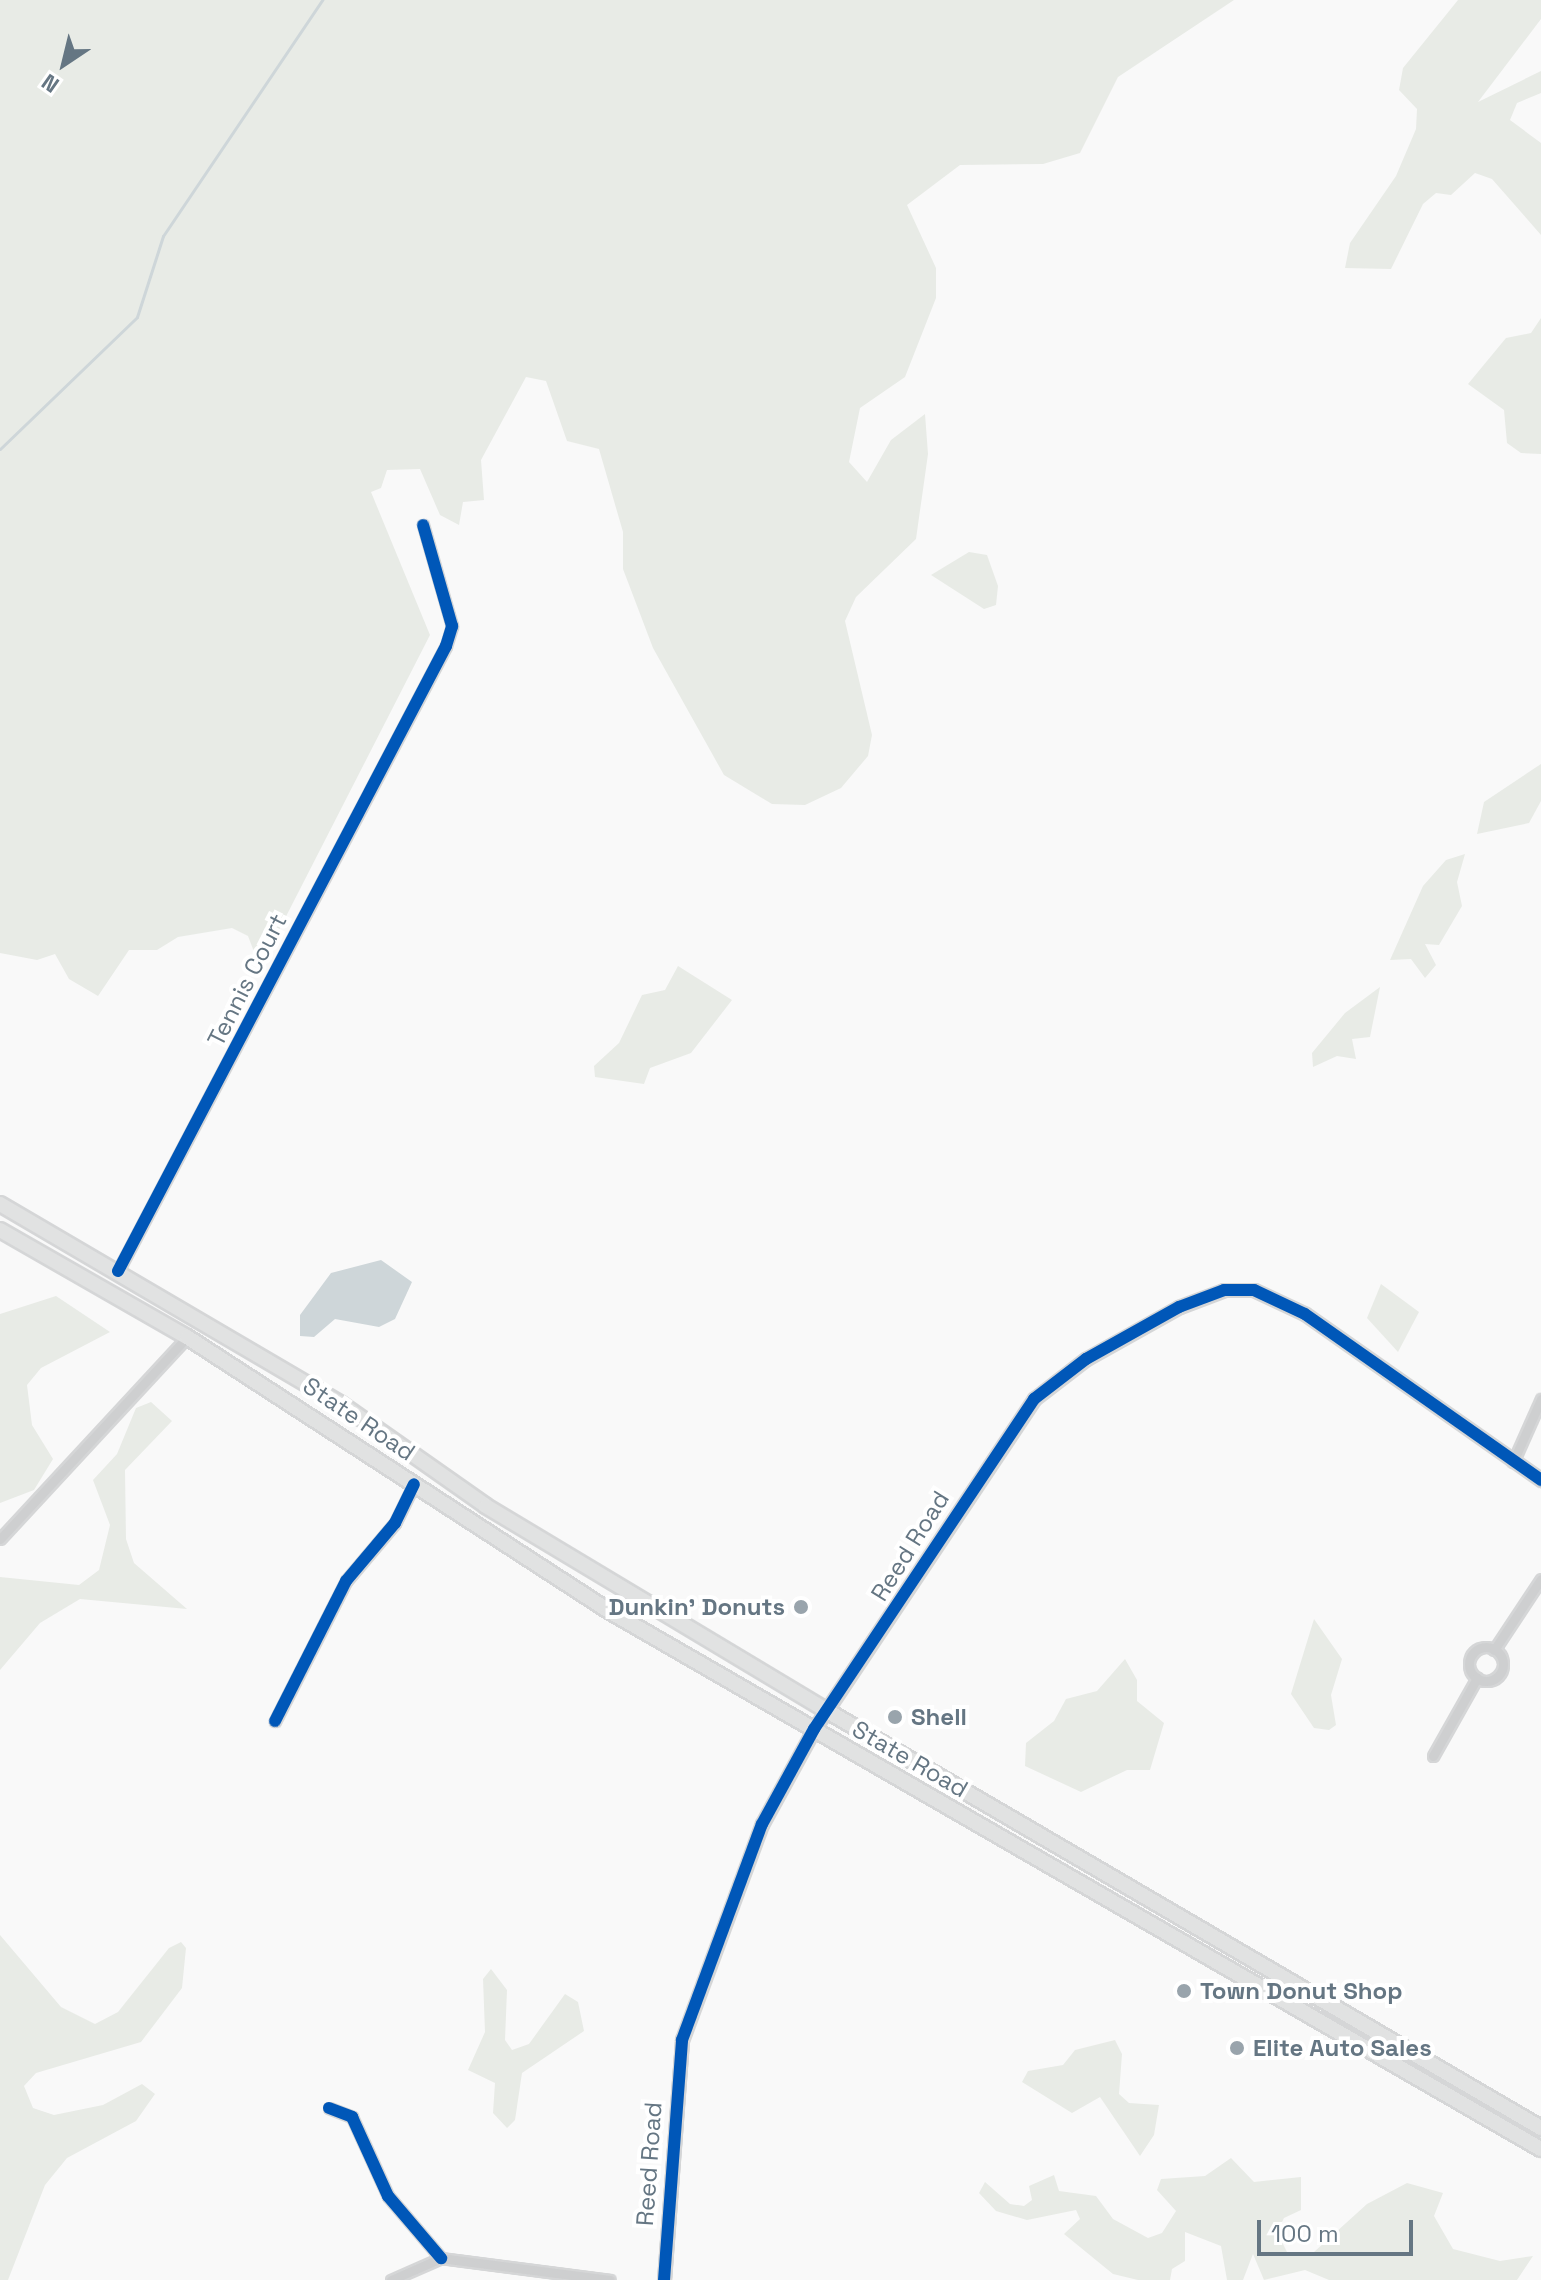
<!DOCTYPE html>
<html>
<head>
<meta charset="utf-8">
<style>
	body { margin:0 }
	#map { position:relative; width:1541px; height:2280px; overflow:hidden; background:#f9f9f9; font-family:"Space Grotesk",sans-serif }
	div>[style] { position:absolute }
	.green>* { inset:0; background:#e8ebe6 }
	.water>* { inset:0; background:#ced6d9 }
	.stream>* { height:3px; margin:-1.5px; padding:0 1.5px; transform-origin:1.5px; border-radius:1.5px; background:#ced6d9 }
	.roads { filter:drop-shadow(2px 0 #d5d6d7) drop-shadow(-2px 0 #d5d6d7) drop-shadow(0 2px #d5d6d7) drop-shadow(0 -2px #d5d6d7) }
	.minor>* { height:9px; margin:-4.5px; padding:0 4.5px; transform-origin:4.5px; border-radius:4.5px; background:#cecfd0 }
	.minor>.ring { margin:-4.5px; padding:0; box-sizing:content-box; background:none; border:9px solid #cecfd0; border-radius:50% }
	.tertiary>* { height:11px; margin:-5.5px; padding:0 5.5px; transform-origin:5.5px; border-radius:5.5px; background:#cecfd0 }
	.primary>* { height:14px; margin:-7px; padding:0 7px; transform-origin:7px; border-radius:7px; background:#e1e2e2 }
	.cycleway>* { height:12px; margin:-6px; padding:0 6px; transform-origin:6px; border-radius:6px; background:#0057b8 }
	.dots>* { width:22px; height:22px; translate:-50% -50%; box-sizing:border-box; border:4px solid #fff; border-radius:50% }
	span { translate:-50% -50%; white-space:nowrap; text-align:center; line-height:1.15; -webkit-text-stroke:8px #fff; paint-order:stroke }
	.street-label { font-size:24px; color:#657683 }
	.poi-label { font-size:24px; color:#657683; font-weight:700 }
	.right { translate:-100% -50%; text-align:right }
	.left { translate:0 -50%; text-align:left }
	.north { position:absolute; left:24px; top:24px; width:80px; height:80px; -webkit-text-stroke:6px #fff; paint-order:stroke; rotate:215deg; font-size:22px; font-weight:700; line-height:32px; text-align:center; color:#657683 }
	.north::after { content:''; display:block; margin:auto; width:28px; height:36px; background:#657683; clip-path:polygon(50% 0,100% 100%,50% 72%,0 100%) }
	.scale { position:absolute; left:1257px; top:2220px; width:156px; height:36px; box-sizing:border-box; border:4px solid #657683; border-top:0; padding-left:10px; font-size:24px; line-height:28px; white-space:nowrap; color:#657683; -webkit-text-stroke:6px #fff; paint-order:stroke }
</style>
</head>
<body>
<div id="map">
	<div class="green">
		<i style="clip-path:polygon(0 0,1234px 0,1118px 77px,1080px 153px,1043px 164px,960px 165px,907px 205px,936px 268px,936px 298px,905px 377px,860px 408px,849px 462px,867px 482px,891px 440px,925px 414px,928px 454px,916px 539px,856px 597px,845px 621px,872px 735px,868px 756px,841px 788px,805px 805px,772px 804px,724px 775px,653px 648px,623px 569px,623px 532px,599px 449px,567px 441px,546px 381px,526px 377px,481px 460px,484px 500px,463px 502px,459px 525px,440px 515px,420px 469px,387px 470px,381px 488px,371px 492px,430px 635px,276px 936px,256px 957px,248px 936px,232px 928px,178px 937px,157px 950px,129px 950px,98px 996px,69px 979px,55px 954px,37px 960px,0 953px)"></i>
		<i style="clip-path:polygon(1458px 0,1541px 0,1541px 19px,1478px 102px,1541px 71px,1541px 93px,1517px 103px,1510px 120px,1541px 143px,1541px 235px,1492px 179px,1475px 173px,1451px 195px,1436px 193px,1423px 204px,1391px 269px,1345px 268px,1350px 243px,1396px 176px,1416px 129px,1417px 109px,1399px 90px,1403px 68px)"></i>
		<i style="clip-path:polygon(1541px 318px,1541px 454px,1521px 453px,1507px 443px,1504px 410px,1468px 384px,1506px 338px,1531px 333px)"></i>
		<i style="clip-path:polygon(969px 552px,987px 555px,998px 586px,996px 605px,984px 609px,931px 575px)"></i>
		<i style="clip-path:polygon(1541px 764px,1541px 801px,1529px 823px,1477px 834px,1484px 802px)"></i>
		<i style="clip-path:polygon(1465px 854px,1457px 882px,1462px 906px,1439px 945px,1425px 944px,1436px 965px,1425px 978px,1411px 959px,1390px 960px,1423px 886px,1446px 860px)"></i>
		<i style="clip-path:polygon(678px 966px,732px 1000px,691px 1053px,650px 1068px,644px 1084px,595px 1077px,594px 1066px,619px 1043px,642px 995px,665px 990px)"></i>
		<i style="clip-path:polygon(1380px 987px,1370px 1037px,1352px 1039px,1356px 1059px,1337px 1056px,1313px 1067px,1312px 1053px,1345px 1013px)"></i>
		<i style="clip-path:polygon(1381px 1284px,1419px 1312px,1398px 1352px,1367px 1318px)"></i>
		<i style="clip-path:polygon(56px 1296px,110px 1332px,41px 1368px,27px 1385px,32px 1425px,53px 1459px,34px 1490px,0 1503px,0 1314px)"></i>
		<i style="clip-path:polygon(151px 1402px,172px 1421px,125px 1470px,126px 1539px,134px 1563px,187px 1609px,80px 1599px,40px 1623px,0 1670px,0 1577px,79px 1585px,99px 1570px,110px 1525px,93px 1480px,117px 1454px,136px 1408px)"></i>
		<i style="clip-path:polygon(1314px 1619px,1342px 1659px,1331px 1695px,1336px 1725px,1329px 1730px,1314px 1728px,1291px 1694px)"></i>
		<i style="clip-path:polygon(1125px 1659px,1137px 1680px,1137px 1701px,1164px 1723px,1150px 1770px,1127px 1770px,1081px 1792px,1025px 1766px,1026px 1743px,1054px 1721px,1066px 1699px,1097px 1691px)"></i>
		<i style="clip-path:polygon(0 1935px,61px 2007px,95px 2024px,118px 2012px,169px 1948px,181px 1942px,186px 1948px,182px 1988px,141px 2042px,36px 2073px,24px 2086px,33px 2108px,54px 2115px,103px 2105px,142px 2084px,155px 2094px,136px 2121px,67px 2158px,45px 2185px,8px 2280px,0 2280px)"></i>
		<i style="clip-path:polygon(491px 1969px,507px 1990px,505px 2040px,512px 2050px,529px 2044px,565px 1994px,578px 2002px,584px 2031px,522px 2073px,515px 2120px,507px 2128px,493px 2113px,495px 2083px,468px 2070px,485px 2032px,483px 1979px)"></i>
		<i style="clip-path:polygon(1115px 2040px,1122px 2054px,1119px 2094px,1129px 2103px,1159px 2105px,1154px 2135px,1140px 2156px,1100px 2097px,1072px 2113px,1022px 2082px,1028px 2071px,1063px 2065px,1075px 2050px)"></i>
		<i style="clip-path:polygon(1231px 2158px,1254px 2182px,1301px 2177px,1301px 2210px,1284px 2218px,1277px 2232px,1289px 2256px,1314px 2252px,1367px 2204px,1407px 2183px,1443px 2193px,1434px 2216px,1453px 2249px,1500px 2261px,1533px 2256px,1517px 2280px,1329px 2280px,1305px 2270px,1264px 2280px,1253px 2254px,1243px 2280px,1227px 2280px,1221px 2246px,1185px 2232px,1185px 2261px,1172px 2269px,1170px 2280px,1138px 2280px,1113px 2274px,1064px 2234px,1080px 2219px,1076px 2210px,1027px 2220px,996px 2211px,979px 2193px,985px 2182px,1010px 2204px,1024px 2206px,1032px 2200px,1029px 2186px,1054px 2175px,1059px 2191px,1096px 2196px,1113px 2219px,1148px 2238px,1162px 2233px,1176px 2211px,1157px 2190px,1161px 2179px,1205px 2176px)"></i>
	</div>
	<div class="water">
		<i style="clip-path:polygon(381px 1260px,412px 1282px,395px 1319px,379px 1327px,335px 1319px,314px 1337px,300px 1336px,300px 1315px,331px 1273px)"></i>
	</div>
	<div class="stream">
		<i style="left:0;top:449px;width:190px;rotate:-43.9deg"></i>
		<i style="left:137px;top:317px;width:85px;rotate:-72.2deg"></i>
		<i style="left:163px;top:236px;width:285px;rotate:-56deg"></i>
	</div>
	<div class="roads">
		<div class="minor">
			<i style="left:118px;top:1271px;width:706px;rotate:-62.31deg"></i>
			<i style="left:446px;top:646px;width:21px;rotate:-73deg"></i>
			<i style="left:452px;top:626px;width:105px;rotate:-106deg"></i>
			<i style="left:1513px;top:1462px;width:69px;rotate:-66deg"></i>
			<i style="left:0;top:1539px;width:275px;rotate:-47.2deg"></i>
			<i class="ring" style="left:1469px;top:1647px;width:25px;height:25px"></i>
			<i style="left:1494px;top:1650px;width:85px;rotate:-56.5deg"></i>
			<i style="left:275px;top:1721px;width:157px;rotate:-63.1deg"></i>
			<i style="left:346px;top:1581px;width:76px;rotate:-49.8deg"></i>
			<i style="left:395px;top:1523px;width:43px;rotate:-64deg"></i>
			<i style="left:1433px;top:1756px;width:90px;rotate:-60.6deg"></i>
			<i style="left:329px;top:2108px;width:25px;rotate:21deg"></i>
			<i style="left:352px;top:2117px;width:87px;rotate:65.5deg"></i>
			<i style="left:388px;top:2196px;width:82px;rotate:49.5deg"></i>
			<i style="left:391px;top:2280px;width:55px;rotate:-23.7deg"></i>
			<i style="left:441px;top:2258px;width:170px;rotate:7.4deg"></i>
		</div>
		<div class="tertiary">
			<i style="left:664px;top:2280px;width:241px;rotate:-85.7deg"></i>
			<i style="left:682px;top:2040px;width:230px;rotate:-69.7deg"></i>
			<i style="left:762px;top:1824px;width:108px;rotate:-61.3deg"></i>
			<i style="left:814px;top:1729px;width:397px;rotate:-56.3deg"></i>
			<i style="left:1034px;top:1399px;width:66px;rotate:-37.6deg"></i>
			<i style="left:1086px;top:1359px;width:107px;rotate:-29.2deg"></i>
			<i style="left:1179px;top:1307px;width:48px;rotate:-20.7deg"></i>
			<i style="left:1224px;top:1290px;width:30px"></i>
			<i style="left:1254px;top:1290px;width:56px;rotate:25.2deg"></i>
			<i style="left:1305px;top:1314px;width:289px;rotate:35.1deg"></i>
		</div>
		<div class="primary">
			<i style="left:0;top:1204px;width:395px;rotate:30.4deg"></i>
			<i style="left:341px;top:1404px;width:177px;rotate:35.1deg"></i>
			<i style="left:486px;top:1506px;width:400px;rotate:31deg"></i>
			<i style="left:829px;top:1712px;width:825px;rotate:30.3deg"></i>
			<i style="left:0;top:1230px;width:215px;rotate:29.8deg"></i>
			<i style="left:187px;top:1337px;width:503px;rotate:33deg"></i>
			<i style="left:609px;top:1611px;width:1076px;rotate:30deg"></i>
		</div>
	</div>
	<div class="cycleway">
		<i style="left:118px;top:1271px;width:706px;rotate:-62.31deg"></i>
		<i style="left:446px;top:646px;width:21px;rotate:-73deg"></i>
		<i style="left:452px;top:626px;width:105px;rotate:-106deg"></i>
		<i style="left:275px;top:1721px;width:157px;rotate:-63.1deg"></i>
		<i style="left:346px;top:1581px;width:76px;rotate:-49.8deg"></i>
		<i style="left:395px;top:1523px;width:43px;rotate:-64deg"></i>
		<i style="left:329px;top:2108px;width:25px;rotate:21deg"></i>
		<i style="left:352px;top:2117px;width:87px;rotate:65.5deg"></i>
		<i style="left:388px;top:2196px;width:82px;rotate:49.5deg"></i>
		<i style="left:664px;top:2280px;width:241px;rotate:-85.7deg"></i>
		<i style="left:682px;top:2040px;width:230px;rotate:-69.7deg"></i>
		<i style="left:762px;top:1824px;width:108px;rotate:-61.3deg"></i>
		<i style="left:814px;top:1729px;width:397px;rotate:-56.3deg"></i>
		<i style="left:1034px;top:1399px;width:66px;rotate:-37.6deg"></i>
		<i style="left:1086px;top:1359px;width:107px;rotate:-29.2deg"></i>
		<i style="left:1179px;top:1307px;width:48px;rotate:-20.7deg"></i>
		<i style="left:1224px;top:1290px;width:30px"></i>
		<i style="left:1254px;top:1290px;width:56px;rotate:25.2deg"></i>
		<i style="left:1305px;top:1314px;width:289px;rotate:35.1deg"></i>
	</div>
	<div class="dots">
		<i style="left:801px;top:1607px;background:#99a4ac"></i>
		<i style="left:895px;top:1717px;background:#99a4ac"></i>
		<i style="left:1184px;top:1991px;background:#99a4ac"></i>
		<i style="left:1237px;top:2048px;background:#99a4ac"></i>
	</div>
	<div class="street-label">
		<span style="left:247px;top:980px;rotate:-63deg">Tennis Court</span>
		<span style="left:359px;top:1419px;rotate:34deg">State Road</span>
		<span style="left:910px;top:1546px;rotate:-58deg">Reed Road</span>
		<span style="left:910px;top:1759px;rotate:30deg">State Road</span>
		<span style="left:649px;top:2164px;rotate:-86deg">Reed Road</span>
	</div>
	<div class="poi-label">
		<span class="right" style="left:785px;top:1607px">Dunkin' Donuts</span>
		<span class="left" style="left:911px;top:1717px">Shell</span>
		<span class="left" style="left:1200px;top:1991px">Town Donut Shop</span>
		<span class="left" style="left:1253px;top:2048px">Elite Auto Sales</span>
	</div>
	<div class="north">N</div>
	<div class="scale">100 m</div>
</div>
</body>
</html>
